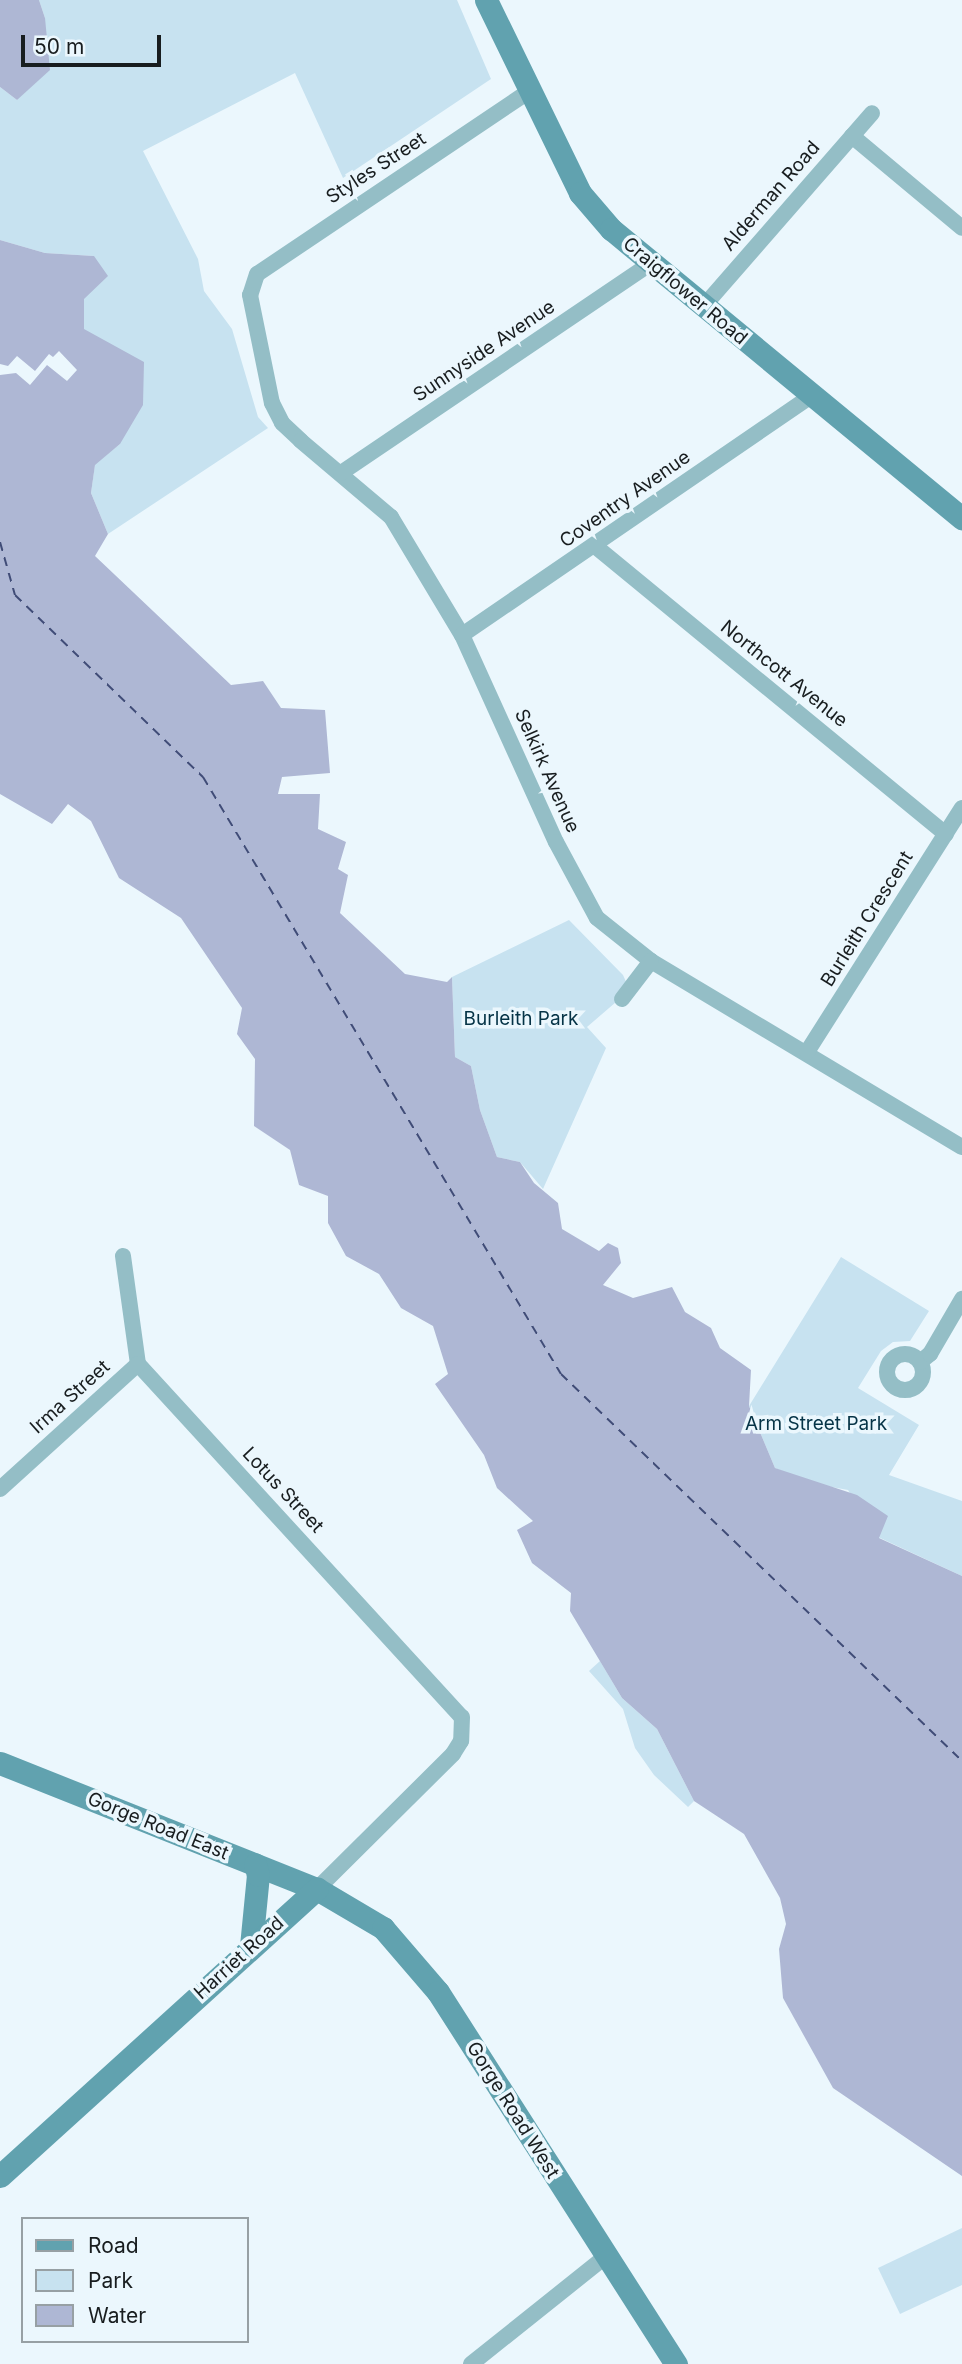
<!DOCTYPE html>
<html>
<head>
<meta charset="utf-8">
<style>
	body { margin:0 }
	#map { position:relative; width:962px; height:2364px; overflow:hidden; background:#ebf7fd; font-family:Inter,sans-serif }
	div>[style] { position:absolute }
	.green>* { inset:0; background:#c7e2f0 }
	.water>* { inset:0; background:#aeb7d4 }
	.pier>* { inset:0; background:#ebf7fd }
	.ferry>* { height:2px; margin-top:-1px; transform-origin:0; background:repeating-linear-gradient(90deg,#404c77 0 9px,transparent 0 16px) }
	.street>* { height:16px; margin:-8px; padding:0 8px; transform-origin:8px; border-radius:8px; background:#94bec6 }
	.street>.ring { margin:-8px; padding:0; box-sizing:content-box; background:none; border:16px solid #94bec6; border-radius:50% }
	.secondary>* { height:23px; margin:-11.5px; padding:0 11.5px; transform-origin:11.5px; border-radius:11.5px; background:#61a2af }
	span { translate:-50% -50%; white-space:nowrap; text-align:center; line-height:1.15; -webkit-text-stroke:7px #ebf7fd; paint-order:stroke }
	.street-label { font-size:19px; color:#181d1f }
	.park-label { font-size:19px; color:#053346 }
	.legend { position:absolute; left:21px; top:2217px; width:228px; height:126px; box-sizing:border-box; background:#ebf7fd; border:2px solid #97a0a4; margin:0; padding:9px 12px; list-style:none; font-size:21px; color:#181d1f }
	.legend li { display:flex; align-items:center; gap:14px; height:35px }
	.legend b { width:35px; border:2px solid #97a0a4 }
	.scale { position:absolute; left:21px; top:35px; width:140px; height:32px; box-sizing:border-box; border:4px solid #181d1f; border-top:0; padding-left:9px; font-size:21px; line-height:24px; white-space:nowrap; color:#181d1f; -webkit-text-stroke:5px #ebf7fd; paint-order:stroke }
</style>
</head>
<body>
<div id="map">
	<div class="green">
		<i style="clip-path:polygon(39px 0,457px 0,491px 79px,343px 178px,295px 73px,143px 151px,198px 259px,204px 291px,232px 329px,258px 417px,268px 428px,108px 534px,91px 493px,95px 464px,120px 444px,104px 341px,84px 330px,84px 299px,94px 256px,45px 253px,0 240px,0 87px,17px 100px,45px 18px)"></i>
		<i style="clip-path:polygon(569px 920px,623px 975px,627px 984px,623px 996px,587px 1027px,606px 1048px,543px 1189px,520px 1162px,497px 1157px,480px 1110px,471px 1066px,455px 1057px,452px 977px)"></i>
		<i style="clip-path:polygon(841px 1257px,929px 1311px,910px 1341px,893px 1342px,881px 1351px,858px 1388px,919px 1425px,889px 1475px,962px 1501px,962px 1576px,878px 1537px,848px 1490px,810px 1483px,775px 1468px,749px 1406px)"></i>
		<i style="clip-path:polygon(600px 1661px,622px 1698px,657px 1729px,694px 1801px,688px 1807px,654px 1775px,635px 1748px,623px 1709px,589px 1671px)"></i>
		<i style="clip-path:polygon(962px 2228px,962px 2285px,900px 2314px,878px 2268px)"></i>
	</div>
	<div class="water">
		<i style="clip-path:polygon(0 0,39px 0,45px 18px,50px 70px,17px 100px,0 87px)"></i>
		<i style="clip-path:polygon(0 240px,45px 253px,94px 256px,108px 276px,84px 299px,84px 329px,144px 362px,143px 405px,120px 444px,95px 465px,91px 493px,108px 534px,95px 556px,231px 685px,263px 681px,281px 708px,325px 710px,330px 773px,282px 777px,278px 794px,320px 794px,318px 829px,346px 842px,338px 869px,348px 875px,340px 913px,405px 974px,447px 982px,452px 977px,455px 1057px,471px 1066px,480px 1110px,497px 1157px,520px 1162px,534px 1183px,558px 1203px,562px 1229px,599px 1251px,608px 1243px,618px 1248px,621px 1263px,603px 1285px,633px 1298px,672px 1287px,685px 1312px,711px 1328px,720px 1348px,751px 1370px,749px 1406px,775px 1468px,857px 1495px,888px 1516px,879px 1538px,962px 1576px,962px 2176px,833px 2088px,783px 1998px,779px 1949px,786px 1924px,780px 1898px,744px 1834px,694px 1801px,657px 1729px,622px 1698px,570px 1611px,571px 1593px,532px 1563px,517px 1530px,533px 1521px,497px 1488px,484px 1455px,435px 1384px,448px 1374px,433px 1326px,401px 1308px,379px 1274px,346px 1256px,328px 1223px,328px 1196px,299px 1185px,290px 1150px,254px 1126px,255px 1059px,237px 1034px,242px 1008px,181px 918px,119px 878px,91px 821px,68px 804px,52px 824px,0 794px)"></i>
	</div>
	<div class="pier">
		<i style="clip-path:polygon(59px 351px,77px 370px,67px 381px,47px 365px,30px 385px,16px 373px,0 375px,0 364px,8px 366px,17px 356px,35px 371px,49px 354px,53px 357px)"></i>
	</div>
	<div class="ferry">
		<i style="left:0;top:542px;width:55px;rotate:74.2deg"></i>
		<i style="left:15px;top:595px;width:262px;rotate:44.1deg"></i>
		<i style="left:203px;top:777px;width:696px;rotate:59.05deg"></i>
		<i style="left:561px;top:1374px;width:557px;rotate:43.98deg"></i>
	</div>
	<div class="street">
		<i style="left:528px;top:92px;width:326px;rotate:146.1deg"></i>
		<i style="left:257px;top:274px;width:22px;rotate:108deg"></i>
		<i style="left:250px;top:295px;width:110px;rotate:78.5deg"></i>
		<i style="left:272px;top:403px;width:22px;rotate:63deg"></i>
		<i style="left:282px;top:423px;width:26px;rotate:43deg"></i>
		<i style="left:301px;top:441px;width:118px;rotate:40.2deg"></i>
		<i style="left:391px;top:517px;width:138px;rotate:59deg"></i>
		<i style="left:462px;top:635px;width:227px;rotate:65.6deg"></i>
		<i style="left:556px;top:842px;width:86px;rotate:61.7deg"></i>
		<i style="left:597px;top:918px;width:69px;rotate:38.5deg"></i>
		<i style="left:651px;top:961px;width:362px;rotate:30.9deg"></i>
		<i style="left:852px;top:136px;width:143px;rotate:39.9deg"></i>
		<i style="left:703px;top:307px;width:257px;rotate:-48.9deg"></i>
		<i style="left:341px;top:473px;width:374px;rotate:-34.1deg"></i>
		<i style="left:595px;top:546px;width:454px;rotate:39.4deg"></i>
		<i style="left:462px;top:635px;width:422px;rotate:-34.4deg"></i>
		<i style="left:622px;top:999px;width:48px;rotate:-52.7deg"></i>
		<i style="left:807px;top:1052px;width:289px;rotate:-57.6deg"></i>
		<i style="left:123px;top:1256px;width:109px;rotate:82.1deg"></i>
		<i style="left:138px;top:1364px;width:479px;rotate:47.5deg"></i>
		<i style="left:462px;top:1717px;width:24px;rotate:92deg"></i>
		<i style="left:461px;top:1741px;width:15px;rotate:122deg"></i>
		<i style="left:453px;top:1754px;width:192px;rotate:135.2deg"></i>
		<i class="ring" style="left:887px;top:1354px;width:20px;height:20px"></i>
		<i style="left:920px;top:1362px;width:13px;rotate:-39deg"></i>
		<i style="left:930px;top:1354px;width:64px;rotate:-59.8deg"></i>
		<i style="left:0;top:1489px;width:186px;rotate:-42.2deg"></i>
		<i style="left:471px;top:2364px;width:171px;rotate:-38.6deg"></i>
	</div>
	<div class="secondary">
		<i style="left:486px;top:0;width:215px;rotate:64deg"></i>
		<i style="left:580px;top:193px;width:48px;rotate:49.3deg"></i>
		<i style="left:611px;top:229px;width:455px;rotate:39.5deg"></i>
		<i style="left:0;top:1763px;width:341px;rotate:21.7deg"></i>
		<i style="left:317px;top:1889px;width:77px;rotate:30.6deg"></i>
		<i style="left:383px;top:1928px;width:84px;rotate:49.3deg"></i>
		<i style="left:438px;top:1992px;width:442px;rotate:57.4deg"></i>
		<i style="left:251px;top:1946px;width:71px;rotate:-84.4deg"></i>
		<i style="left:258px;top:1875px;width:11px;rotate:-105deg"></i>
		<i style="left:0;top:2176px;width:428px;rotate:-42.2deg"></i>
	</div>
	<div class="street-label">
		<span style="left:376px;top:168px;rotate:-33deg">Styles Street</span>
		<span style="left:771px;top:196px;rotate:-49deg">Alderman Road</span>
		<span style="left:685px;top:291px;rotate:40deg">Craigflower Road</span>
		<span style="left:484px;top:351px;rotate:-34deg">Sunnyside Avenue</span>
		<span style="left:625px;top:499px;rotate:-35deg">Coventry Avenue</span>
		<span style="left:784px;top:674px;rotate:39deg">Northcott Avenue</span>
		<span style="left:547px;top:771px;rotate:66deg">Selkirk Avenue</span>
		<span style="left:867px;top:919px;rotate:-58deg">Burleith Crescent</span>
		<span style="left:70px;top:1397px;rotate:-42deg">Irma Street</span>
		<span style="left:283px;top:1490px;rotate:47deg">Lotus Street</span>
		<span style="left:158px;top:1826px;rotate:22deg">Gorge Road East</span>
		<span style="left:239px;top:1958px;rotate:-42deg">Harriet Road</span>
		<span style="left:513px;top:2110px;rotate:58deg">Gorge Road West</span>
	</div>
	<div class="park-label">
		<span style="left:521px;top:1019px">Burleith Park</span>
		<span style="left:816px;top:1424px">Arm Street Park</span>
	</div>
	<ul class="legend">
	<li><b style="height:9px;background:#61a2af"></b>Road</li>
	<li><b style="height:19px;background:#c7e2f0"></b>Park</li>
	<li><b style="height:19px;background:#aeb7d4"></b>Water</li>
	</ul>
	<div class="scale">50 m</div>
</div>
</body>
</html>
